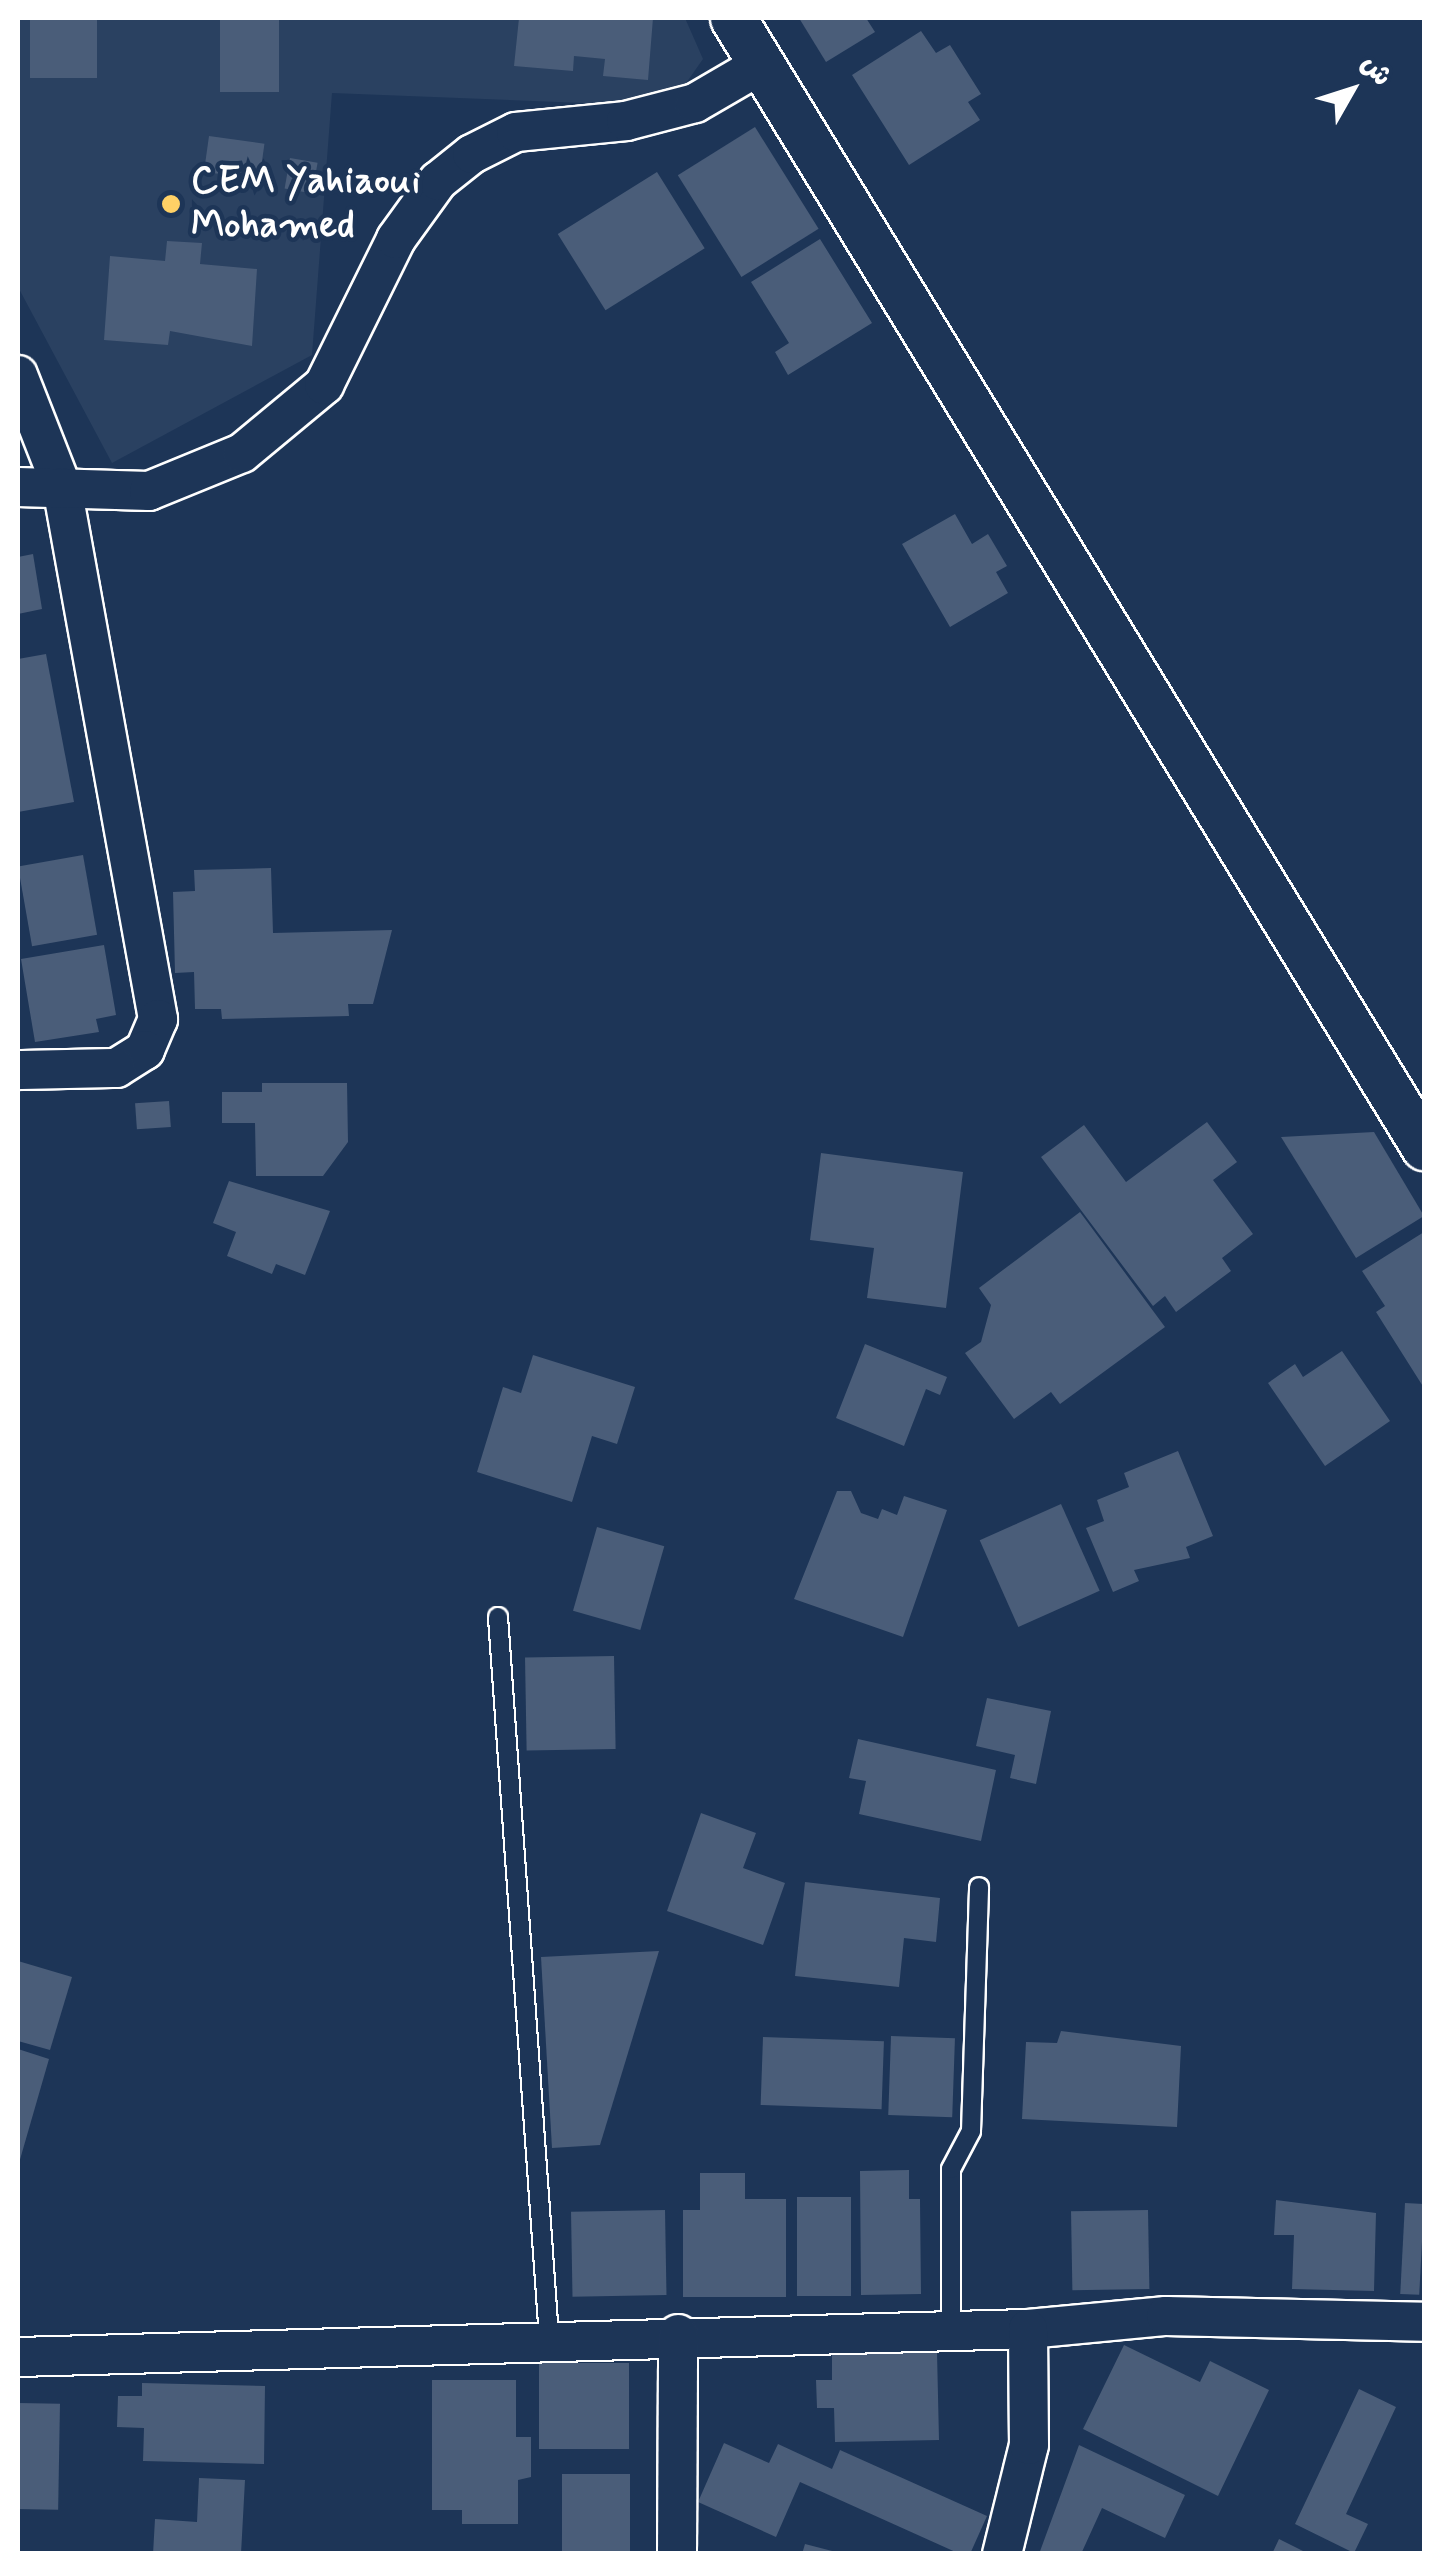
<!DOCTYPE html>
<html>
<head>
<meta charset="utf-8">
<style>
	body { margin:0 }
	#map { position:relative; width:1442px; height:2571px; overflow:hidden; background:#1d3557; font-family:Mynerve,"Playpen Sans Arabic",sans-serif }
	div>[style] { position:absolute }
	.built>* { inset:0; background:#2a4161 }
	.building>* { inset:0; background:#4a5d79; transform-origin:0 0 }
	.roads { filter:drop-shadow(2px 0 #fff) drop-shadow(-2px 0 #fff) drop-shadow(0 2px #fff) drop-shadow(0 -2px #fff) }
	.service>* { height:18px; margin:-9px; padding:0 9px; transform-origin:9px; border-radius:9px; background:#1d3557 }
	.minor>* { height:38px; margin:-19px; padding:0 19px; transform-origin:19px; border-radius:19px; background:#1d3557 }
	.tertiary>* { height:45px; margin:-22.5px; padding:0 22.5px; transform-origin:22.5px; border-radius:22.5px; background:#1d3557 }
	.dots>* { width:28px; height:28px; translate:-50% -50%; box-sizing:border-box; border:5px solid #1d3557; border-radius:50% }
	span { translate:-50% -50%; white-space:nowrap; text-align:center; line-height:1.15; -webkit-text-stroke:9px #1d3557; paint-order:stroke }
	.poi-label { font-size:38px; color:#fff; font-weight:700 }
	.left { translate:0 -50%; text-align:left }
	.frame { position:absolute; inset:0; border:20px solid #fff; pointer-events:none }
	.north { position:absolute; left:1302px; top:40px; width:100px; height:100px; -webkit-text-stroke:8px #1d3557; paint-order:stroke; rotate:51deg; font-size:28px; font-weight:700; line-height:40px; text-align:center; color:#fff }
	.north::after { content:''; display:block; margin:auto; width:35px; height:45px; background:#fff; clip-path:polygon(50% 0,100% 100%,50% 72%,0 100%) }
</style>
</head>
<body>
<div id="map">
	<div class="built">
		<i style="clip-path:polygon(18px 18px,685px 18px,703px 59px,684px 86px,608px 104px,332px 93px,312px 355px,112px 463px,18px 287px)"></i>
	</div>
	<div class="building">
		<i style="left:30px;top:18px;width:67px;height:60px"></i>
		<i style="left:220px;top:18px;width:59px;height:74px"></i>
		<i style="clip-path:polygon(519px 18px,653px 18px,648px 80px,603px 76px,605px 59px,574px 56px,573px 71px,514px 66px)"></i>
		<i style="clip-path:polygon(799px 18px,866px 18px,875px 32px,826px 62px)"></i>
		<i style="clip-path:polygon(921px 31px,936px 53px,950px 45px,981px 94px,968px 102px,980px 120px,909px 165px,852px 75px)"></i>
		<i style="left:755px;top:127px;width:120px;height:91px;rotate:58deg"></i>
		<i style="left:209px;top:136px;width:56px;height:36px;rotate:8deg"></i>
		<i style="left:290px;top:158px;width:28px;height:31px;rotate:10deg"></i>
		<i style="left:657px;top:172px;width:90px;height:117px;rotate:58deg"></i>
		<i style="clip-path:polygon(820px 239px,872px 323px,788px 375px,775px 352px,789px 343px,751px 282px)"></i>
		<i style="clip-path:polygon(167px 241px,202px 243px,200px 264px,257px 269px,252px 346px,170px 331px,168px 345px,104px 340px,110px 256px,165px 261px)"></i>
		<i style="clip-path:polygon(955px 514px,972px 544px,988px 534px,1007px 566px,996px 572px,1008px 593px,950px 627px,902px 544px)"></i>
		<i style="clip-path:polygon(33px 554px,42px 609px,18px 614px,18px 557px)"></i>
		<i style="clip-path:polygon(46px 654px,74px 802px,18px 812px,18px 659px)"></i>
		<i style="left:83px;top:855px;width:81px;height:66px;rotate:80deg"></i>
		<i style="clip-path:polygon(271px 868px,273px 933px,392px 930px,373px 1004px,348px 1004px,349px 1016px,222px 1019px,221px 1009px,195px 1009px,194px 972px,175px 973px,173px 892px,195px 891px,194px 870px)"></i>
		<i style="clip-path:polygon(104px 945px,116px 1015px,96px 1019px,99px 1032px,35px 1042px,21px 959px)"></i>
		<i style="clip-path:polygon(262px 1083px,347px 1083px,348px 1142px,323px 1176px,256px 1176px,255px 1123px,222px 1123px,222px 1092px,262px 1092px)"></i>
		<i style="left:169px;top:1101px;width:26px;height:34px;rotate:86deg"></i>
		<i style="clip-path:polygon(1207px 1122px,1237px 1162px,1213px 1180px,1253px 1234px,1222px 1258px,1231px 1271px,1176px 1312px,1165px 1296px,1153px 1306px,1041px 1157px,1084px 1125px,1126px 1182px)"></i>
		<i style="clip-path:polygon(1374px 1132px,1424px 1216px,1356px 1258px,1281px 1137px)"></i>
		<i style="clip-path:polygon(821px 1153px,963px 1172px,946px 1308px,867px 1298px,874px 1248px,810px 1240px)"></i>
		<i style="clip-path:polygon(229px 1181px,330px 1211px,305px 1275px,276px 1264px,272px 1274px,227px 1256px,236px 1232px,213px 1223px)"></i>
		<i style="clip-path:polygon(1080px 1212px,1165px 1327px,1060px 1404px,1051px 1392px,1014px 1419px,965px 1353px,981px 1342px,991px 1305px,979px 1288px)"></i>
		<i style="clip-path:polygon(1424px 1232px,1424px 1388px,1376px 1312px,1385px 1306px,1362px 1271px)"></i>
		<i style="clip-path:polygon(865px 1344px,947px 1377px,940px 1395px,926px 1389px,904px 1446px,836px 1418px)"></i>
		<i style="clip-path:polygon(1342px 1351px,1390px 1421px,1325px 1466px,1268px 1383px,1295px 1364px,1303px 1377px)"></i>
		<i style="clip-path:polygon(533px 1355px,635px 1387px,617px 1444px,592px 1436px,572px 1502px,477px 1472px,503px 1387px,521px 1393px)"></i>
		<i style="clip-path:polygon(1178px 1451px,1213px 1536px,1186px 1547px,1190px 1558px,1134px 1570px,1139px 1581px,1113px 1592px,1086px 1528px,1104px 1521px,1097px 1500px,1129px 1487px,1124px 1473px)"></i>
		<i style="clip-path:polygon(837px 1491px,851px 1491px,861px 1513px,878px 1519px,882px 1509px,897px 1515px,904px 1496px,947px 1510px,903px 1637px,794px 1599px)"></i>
		<i style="left:1061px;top:1504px;width:95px;height:89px;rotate:66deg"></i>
		<i style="left:597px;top:1527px;width:70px;height:87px;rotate:16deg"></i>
		<i style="left:614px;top:1656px;width:93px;height:89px;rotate:89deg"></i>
		<i style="clip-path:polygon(987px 1698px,1051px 1711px,1036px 1784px,1010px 1778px,1015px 1755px,976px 1746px)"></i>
		<i style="clip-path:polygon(858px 1739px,996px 1770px,981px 1841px,859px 1814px,866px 1781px,849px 1778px)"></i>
		<i style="clip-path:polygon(701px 1813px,756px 1833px,743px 1868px,785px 1883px,763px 1945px,667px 1911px)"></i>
		<i style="clip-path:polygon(805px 1882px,940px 1898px,936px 1942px,904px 1938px,899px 1987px,795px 1976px)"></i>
		<i style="clip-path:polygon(659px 1951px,600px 2145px,552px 2148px,541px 1957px)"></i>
		<i style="clip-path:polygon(18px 1961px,72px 1977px,50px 2050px,18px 2041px)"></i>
		<i style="clip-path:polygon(1061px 2031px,1181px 2046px,1177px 2127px,1022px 2119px,1026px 2042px,1057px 2043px)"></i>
		<i style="left:891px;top:2036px;width:64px;height:79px;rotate:2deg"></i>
		<i style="left:763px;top:2037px;width:121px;height:68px;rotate:2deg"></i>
		<i style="clip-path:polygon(18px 2049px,49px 2059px,19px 2163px,18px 2163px)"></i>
		<i style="clip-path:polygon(909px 2170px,909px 2199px,920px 2199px,921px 2294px,861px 2295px,860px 2171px)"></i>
		<i style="clip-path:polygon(700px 2173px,745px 2173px,745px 2199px,786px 2199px,786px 2297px,683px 2297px,683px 2210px,700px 2210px)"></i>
		<i style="left:797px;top:2197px;width:54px;height:99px"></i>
		<i style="clip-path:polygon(1276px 2200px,1376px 2213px,1374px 2291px,1292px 2289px,1294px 2235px,1274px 2235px)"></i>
		<i style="left:1405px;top:2203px;width:19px;height:91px;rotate:3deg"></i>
		<i style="left:665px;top:2210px;width:85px;height:94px;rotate:89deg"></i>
		<i style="left:1148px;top:2210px;width:79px;height:77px;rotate:89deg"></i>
		<i style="clip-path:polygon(1124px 2345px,1200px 2382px,1210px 2361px,1269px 2390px,1218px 2496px,1083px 2429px)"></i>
		<i style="clip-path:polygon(937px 2352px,939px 2440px,835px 2442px,834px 2408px,817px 2408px,816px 2380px,832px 2380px,832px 2353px)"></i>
		<i style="left:629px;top:2363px;width:86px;height:90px;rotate:90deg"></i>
		<i style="clip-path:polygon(432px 2380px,516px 2380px,516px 2437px,531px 2437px,531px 2477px,518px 2480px,518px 2524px,462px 2524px,462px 2510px,432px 2510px)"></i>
		<i style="clip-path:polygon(142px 2383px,265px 2386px,264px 2464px,143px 2461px,144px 2428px,117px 2427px,118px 2396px,142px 2396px)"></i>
		<i style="clip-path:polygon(1359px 2389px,1396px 2407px,1346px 2514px,1368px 2524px,1354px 2553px,1295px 2524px)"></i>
		<i style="left:18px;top:2403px;width:42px;height:106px;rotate:1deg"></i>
		<i style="clip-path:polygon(724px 2443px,769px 2463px,778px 2444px,832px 2469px,840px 2450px,987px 2516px,970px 2554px,960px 2554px,800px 2482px,776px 2537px,698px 2502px)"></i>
		<i style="clip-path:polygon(1079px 2445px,1185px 2495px,1165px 2538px,1102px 2508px,1081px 2554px,1039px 2554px)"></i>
		<i style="left:562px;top:2474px;width:68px;height:80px"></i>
		<i style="clip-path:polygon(199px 2478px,245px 2480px,241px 2554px,153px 2554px,155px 2519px,197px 2522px)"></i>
		<i style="clip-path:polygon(1279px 2539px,1309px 2554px,1272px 2554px)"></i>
		<i style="clip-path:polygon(805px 2544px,836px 2552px,836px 2554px,802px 2554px)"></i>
	</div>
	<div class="roads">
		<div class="service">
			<i style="left:498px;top:1617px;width:723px;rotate:85.95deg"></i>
			<i style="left:951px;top:2331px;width:162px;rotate:-90deg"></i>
			<i style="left:951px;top:2169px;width:43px;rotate:-62.2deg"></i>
			<i style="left:971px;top:2131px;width:244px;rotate:-88.1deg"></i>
		</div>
		<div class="minor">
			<i style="left:18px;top:375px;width:120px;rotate:68.6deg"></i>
			<i style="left:62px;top:487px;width:541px;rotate:79.77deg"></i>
			<i style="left:158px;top:1019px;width:34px;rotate:113deg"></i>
			<i style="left:145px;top:1050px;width:34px;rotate:148deg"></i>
			<i style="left:116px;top:1068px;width:98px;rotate:178.8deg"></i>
			<i style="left:18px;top:487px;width:131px;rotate:1.7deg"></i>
			<i style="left:149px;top:491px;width:100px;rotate:-22.2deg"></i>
			<i style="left:242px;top:453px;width:107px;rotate:-39.7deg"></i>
			<i style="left:324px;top:385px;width:163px;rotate:-63.7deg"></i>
			<i style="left:396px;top:239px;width:72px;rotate:-54.1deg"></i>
			<i style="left:438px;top:181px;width:43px;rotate:-38.5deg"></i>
			<i style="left:472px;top:154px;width:49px;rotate:-26.6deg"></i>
			<i style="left:516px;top:132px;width:111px;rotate:-5.7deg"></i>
			<i style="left:626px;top:121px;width:71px;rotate:-14.6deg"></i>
			<i style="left:695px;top:103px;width:78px;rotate:-30.2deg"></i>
			<i style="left:18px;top:2357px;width:1010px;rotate:-1.59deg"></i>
			<i style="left:1028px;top:2329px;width:139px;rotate:-5.4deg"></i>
			<i style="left:1166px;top:2316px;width:258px;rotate:1.3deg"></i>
			<i style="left:677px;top:2554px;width:220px;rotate:-89.7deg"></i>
			<i style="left:1002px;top:2554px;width:112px;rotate:-76.1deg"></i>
			<i style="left:1029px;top:2445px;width:116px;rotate:-90.5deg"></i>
		</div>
		<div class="tertiary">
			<i style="left:733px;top:18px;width:1324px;rotate:58.53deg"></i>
		</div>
	</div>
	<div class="dots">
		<i style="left:171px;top:204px;background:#ffd166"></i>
	</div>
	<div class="poi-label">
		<span class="left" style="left:191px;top:204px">CEM Yahiaoui<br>Mohamed</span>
	</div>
	<div class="frame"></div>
	<div class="north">ش</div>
</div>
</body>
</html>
